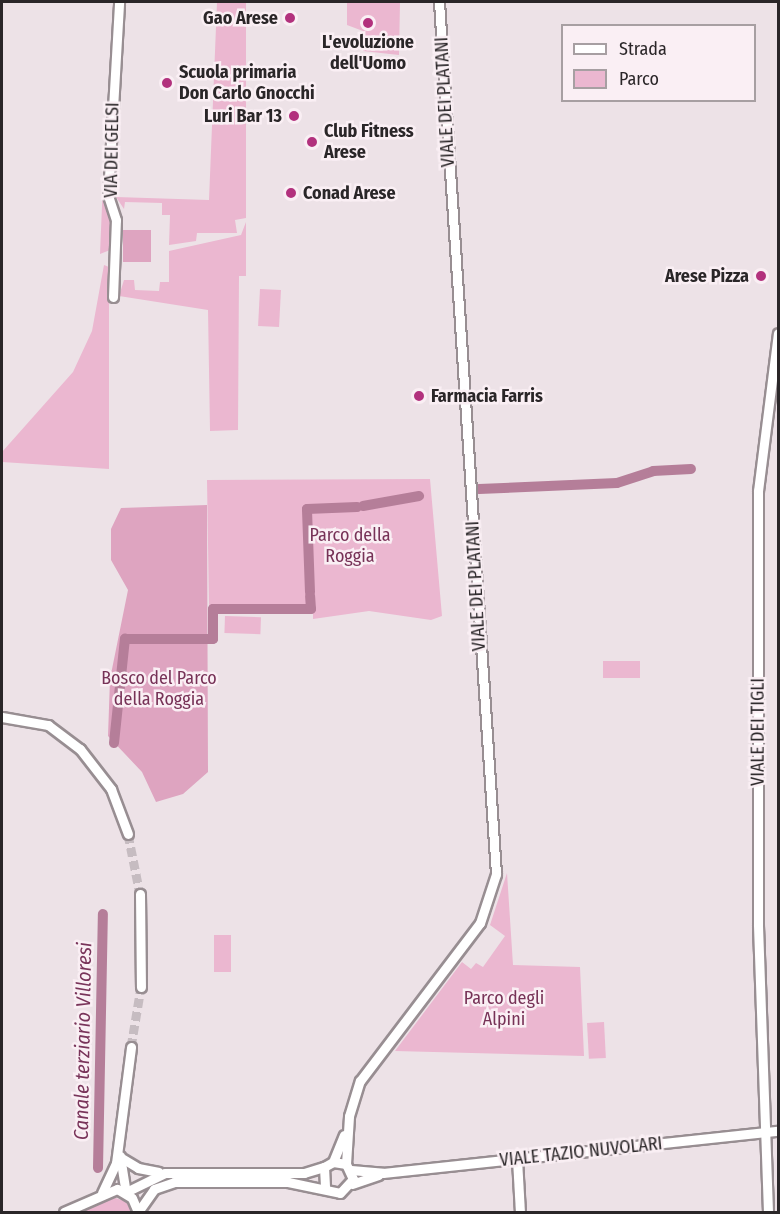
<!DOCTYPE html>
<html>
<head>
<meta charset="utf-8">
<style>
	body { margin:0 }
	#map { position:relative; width:780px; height:1214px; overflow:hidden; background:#ede2e7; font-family:"Fira Sans Condensed",sans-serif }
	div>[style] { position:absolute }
	.green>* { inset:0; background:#ebb7d0; transform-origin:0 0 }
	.forest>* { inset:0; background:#dea4c0; transform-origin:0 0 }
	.canal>* { height:10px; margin:-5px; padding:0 5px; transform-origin:5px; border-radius:5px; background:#b57e99 }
	.minor-tunnel>* { height:9px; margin-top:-4.5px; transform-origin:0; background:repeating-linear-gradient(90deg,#c6bcc1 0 9px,transparent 0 13.5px) }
	.roads { filter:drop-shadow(2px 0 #988e92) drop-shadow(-2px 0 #988e92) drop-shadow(0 2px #988e92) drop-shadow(0 -2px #988e92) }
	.minor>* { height:9px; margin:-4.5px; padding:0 4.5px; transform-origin:4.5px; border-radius:4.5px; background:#fff }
	.dots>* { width:16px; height:16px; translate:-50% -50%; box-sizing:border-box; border:3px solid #faeff4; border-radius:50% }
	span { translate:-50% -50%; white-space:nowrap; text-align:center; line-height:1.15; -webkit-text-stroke:5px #faeff4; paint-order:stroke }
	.poi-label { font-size:18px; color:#2a2628; font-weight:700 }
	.right { translate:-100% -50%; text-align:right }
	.left { translate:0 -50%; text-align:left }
	.street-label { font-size:18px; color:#2a2628 }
	.park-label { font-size:18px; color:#773257 }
	.water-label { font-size:20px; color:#79345a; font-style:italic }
	.frame { position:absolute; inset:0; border:3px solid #2a2628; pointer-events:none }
	.legend { position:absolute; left:561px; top:24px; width:195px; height:78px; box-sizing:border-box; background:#faeff4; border:2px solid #a79fa2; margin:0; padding:8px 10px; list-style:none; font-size:18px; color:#2a2628 }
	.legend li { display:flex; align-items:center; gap:12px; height:30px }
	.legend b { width:30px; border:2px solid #a79fa2 }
</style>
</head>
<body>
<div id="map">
	<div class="green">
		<i style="clip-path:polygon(217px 2px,277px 2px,246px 2px,246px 218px,235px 220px,237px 233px,197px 233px,196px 241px,169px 245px,170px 215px,162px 215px,162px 203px,125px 202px,124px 209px,116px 197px,209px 200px)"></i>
		<i style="clip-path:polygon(347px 2px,400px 2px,399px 55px,363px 51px,363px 31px,347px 25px)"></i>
		<i style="clip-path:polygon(104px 157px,104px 203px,112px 226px,110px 250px,100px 254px)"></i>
		<i style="clip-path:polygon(246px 222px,246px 276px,239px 276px,238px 430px,210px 431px,208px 310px,119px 296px,124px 280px,134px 280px,135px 290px,159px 291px,160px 282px,169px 282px,169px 251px,241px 235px)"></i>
		<i style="clip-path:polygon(104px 265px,109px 267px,109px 469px,2px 462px,2px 452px,73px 372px,92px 331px)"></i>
		<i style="left:260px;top:289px;width:21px;height:37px;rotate:3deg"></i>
		<i style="clip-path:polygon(430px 479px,442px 616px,431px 620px,369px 611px,313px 619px,313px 605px,209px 606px,207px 480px)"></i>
		<i style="left:225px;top:616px;width:36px;height:17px;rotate:2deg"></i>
		<i style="left:603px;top:661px;width:37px;height:17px"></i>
		<i style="clip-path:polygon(507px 873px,513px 965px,580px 967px,584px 1056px,395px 1051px,462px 962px,471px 969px,476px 963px,483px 967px,505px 936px,490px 925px)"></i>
		<i style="left:214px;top:935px;width:17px;height:37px"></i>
		<i style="left:604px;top:1022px;width:36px;height:17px;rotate:87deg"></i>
		<i style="clip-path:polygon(110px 1196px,127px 1202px,131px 1212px,77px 1212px)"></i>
	</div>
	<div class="forest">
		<i style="left:123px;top:230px;width:28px;height:32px"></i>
		<i style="clip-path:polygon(207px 505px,208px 772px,183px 794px,156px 802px,142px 772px,108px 736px,110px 679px,128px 590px,111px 560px,111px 529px,121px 508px)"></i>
	</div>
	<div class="canal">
		<i style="left:479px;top:489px;width:138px;rotate:-2.5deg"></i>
		<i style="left:617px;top:483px;width:38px;rotate:-18deg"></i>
		<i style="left:653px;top:471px;width:38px;rotate:-3deg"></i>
		<i style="left:363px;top:506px;width:57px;rotate:-10.1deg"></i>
		<i style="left:310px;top:592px;width:83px;rotate:-92.1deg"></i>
		<i style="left:307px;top:509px;width:50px;rotate:-2.3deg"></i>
		<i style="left:114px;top:743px;width:105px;rotate:-84deg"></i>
		<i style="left:125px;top:639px;width:88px"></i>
		<i style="left:213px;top:639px;width:30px;rotate:-90deg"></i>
		<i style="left:213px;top:609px;width:98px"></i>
		<i style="left:311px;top:609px;width:13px;rotate:-94deg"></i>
		<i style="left:98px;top:1168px;width:254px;rotate:-88.9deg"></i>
	</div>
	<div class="minor-tunnel">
		<i style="left:128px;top:834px;width:61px;rotate:78.7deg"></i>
		<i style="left:131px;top:1047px;width:61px;rotate:-80.5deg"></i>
	</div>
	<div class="roads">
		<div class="minor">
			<i style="left:113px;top:297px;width:77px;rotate:-87.8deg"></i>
			<i style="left:116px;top:220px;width:26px;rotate:-108deg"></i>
			<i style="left:108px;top:195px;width:193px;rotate:-86.7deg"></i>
			<i style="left:2px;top:717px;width:47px;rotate:9.9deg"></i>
			<i style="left:48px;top:725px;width:40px;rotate:37deg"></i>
			<i style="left:80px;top:749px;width:51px;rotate:52.2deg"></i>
			<i style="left:111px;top:789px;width:48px;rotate:69.3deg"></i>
			<i style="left:140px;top:894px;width:93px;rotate:89.4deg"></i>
			<i style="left:120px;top:1156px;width:36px;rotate:81deg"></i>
			<i style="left:120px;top:1157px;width:21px;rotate:31deg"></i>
			<i style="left:138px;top:1168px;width:21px;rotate:11deg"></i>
			<i style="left:517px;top:1159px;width:53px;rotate:86.8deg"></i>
			<i style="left:333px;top:1162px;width:29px;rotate:-68deg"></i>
			<i style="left:346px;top:1164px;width:48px;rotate:-86.4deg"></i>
			<i style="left:349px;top:1116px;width:37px;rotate:-73deg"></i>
			<i style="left:360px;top:1081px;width:198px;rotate:-52.8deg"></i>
			<i style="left:480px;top:923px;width:52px;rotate:-71.9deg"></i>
			<i style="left:496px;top:874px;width:874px;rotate:-93.74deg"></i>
			<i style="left:351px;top:1170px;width:32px;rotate:5deg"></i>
			<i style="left:383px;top:1173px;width:397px;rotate:-6.1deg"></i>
			<i style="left:352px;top:1184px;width:28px;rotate:-19deg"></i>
			<i style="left:126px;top:1192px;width:43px;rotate:-26deg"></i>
			<i style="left:165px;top:1173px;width:139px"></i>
			<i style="left:304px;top:1173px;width:21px;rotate:-17deg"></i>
			<i style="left:102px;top:1193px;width:33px;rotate:-65deg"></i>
			<i style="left:116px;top:1163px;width:117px;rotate:-82.6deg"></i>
			<i style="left:64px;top:1212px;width:58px;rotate:-23.5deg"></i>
			<i style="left:117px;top:1189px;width:17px;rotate:31deg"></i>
			<i style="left:132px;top:1198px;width:15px;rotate:67deg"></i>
			<i style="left:138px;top:1212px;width:28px;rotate:-55deg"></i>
			<i style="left:154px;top:1189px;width:21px;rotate:-19deg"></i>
			<i style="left:174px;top:1182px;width:114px"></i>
			<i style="left:288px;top:1182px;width:53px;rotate:11.9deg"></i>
			<i style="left:340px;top:1193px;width:19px;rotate:-47deg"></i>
			<i style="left:353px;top:1179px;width:17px;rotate:-115deg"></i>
			<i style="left:346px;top:1164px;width:13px;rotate:-171deg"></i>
			<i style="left:333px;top:1162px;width:10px;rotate:151deg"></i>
			<i style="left:324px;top:1167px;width:22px;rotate:87deg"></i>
			<i style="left:768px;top:1212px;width:288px;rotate:-92deg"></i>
			<i style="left:758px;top:924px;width:433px;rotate:-90deg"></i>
			<i style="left:758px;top:491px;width:159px;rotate:-82.8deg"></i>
		</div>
	</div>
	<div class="dots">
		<i style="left:290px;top:18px;background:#b2317d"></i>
		<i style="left:368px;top:23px;background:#b2317d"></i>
		<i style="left:167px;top:83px;background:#b2317d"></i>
		<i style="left:294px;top:116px;background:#b2317d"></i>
		<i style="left:312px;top:142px;background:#b2317d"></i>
		<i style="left:291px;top:193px;background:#b2317d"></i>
		<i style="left:761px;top:276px;background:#b2317d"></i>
		<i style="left:419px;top:396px;background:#b2317d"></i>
	</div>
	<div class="poi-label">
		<span class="right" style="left:278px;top:18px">Gao Arese</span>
		<span style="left:368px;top:53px">L'evoluzione<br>dell'Uomo</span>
		<span class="left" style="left:179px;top:83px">Scuola primaria<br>Don Carlo Gnocchi</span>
		<span class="right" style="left:282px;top:116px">Luri Bar 13</span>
		<span class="left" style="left:324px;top:142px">Club Fitness<br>Arese</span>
		<span class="left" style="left:303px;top:193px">Conad Arese</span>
		<span class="right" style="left:749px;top:276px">Arese Pizza</span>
		<span class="left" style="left:431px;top:396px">Farmacia Farris</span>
	</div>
	<div class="street-label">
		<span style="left:445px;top:102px;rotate:-93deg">VIALE DEI PLATANI</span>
		<span style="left:112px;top:150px;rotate:-89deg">VIA DEI GELSI</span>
		<span style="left:476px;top:586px;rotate:-93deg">VIALE DEI PLATANI</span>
		<span style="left:758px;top:732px;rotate:-90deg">VIALE DEI TIGLI</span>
		<span style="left:581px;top:1152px;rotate:-6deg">VIALE TAZIO NUVOLARI</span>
	</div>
	<div class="park-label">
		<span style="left:350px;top:546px">Parco della<br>Roggia</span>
		<span style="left:159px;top:689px">Bosco del Parco<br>della Roggia</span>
		<span style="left:504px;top:1009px">Parco degli<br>Alpini</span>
	</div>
	<div class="water-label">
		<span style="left:83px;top:1041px;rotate:-89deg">Canale terziario Villoresi</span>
	</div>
	<div class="frame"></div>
	<ul class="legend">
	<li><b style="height:8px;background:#fff"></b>Strada</li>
	<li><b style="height:16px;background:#ebb7d0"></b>Parco</li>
	</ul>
</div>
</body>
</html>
